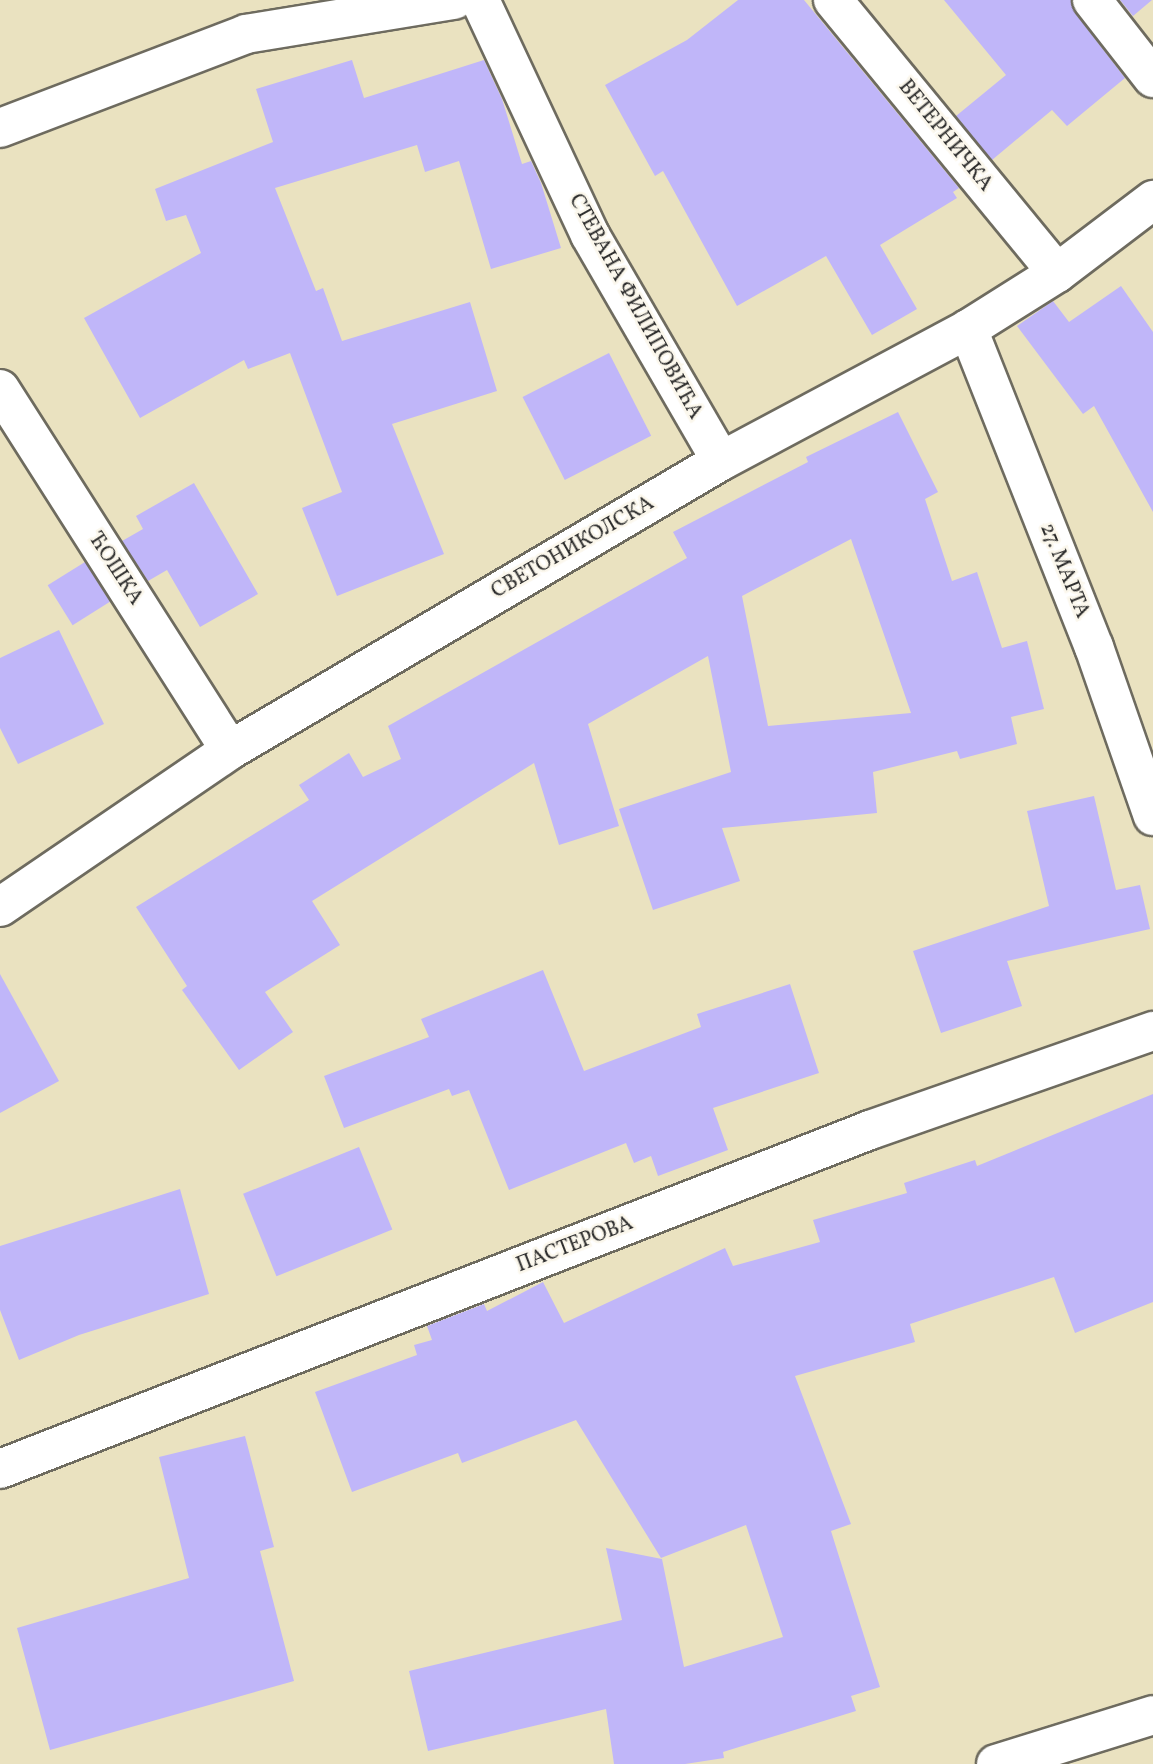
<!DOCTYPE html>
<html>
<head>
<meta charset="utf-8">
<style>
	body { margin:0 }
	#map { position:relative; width:1153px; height:1764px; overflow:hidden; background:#eae2c0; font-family:Vollkorn,serif }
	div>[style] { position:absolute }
	.building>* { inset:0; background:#c0b6f9; transform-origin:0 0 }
	.roads { filter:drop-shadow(2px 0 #6e6b5f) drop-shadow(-2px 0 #6e6b5f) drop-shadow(0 2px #6e6b5f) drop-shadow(0 -2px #6e6b5f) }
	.minor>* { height:38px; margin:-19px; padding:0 19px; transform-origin:19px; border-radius:19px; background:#fff }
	span { translate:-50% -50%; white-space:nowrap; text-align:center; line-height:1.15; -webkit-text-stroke:5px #fbf7ec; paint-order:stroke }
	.street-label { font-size:21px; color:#2b2b2b }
</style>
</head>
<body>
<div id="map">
	<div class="building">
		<i style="clip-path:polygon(738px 0,804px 0,959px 188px,953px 192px,957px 198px,880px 245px,917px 309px,872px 335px,826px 256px,737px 306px,663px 171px,655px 176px,605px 85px,687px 40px)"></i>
		<i style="clip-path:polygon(944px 0,1071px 0,1075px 13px,1125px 78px,1067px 126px,1052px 110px,992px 160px,956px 116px,1006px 75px)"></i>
		<i style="clip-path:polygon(1120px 0,1152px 0,1133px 16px)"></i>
		<i style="clip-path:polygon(352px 60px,364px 98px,484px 60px,502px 99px,522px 164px,531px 161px,541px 183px,561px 248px,491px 269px,459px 161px,425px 172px,417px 145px,275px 188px,316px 291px,323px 288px,342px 341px,470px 302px,497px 391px,392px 424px,444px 554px,337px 596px,302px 508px,342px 492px,290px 353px,248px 369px,244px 360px,140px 418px,84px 318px,201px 253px,186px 215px,166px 221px,155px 189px,273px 142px,256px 89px)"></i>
		<i style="clip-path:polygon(1121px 286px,1153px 332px,1153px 512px,1094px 406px,1083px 414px,1017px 326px,1053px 301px,1069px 322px)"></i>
		<i style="left:609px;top:353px;width:93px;height:97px;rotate:63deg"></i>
		<i style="clip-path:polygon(evenodd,898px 412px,938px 492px,925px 499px,952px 581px,977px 572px,1002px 648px,1027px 641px,1044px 709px,1011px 717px,1017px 744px,960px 759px,957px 751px,873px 772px,877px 813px,722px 828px,740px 881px,653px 910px,619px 809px,731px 772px,708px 656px,588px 724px,619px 826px,559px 845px,534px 763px,312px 901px,340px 945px,265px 992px,293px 1032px,239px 1070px,182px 990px,187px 986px,136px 907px,309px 800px,299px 785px,349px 753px,363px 777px,401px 759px,388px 726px,687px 558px,673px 532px,808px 462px,806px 457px,898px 412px,851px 539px,911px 713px,768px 726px,742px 596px,851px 539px)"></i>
		<i style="clip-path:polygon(194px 483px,258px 594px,200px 627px,167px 570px,148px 581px,122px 541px,143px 529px,136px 516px)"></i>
		<i style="left:85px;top:562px;width:47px;height:44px;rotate:58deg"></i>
		<i style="clip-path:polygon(59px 630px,104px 724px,18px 764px,0 728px,0 658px)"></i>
		<i style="clip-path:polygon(1094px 796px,1116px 890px,1140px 885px,1150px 929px,1007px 961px,1022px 1006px,941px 1033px,913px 951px,1049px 906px,1027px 811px)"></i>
		<i style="clip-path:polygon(543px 970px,584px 1071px,701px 1027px,697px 1014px,790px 984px,819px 1073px,713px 1108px,728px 1150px,658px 1176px,651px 1156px,634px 1163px,626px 1143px,509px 1190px,469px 1090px,452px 1096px,449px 1089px,344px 1128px,324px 1076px,429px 1037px,421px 1019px)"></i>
		<i style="clip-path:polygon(0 974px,59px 1081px,0 1113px)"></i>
		<i style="clip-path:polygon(1153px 1094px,1153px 1302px,1075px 1333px,1054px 1277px,910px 1324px,915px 1342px,795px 1376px,851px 1524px,831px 1531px,880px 1687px,851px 1696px,856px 1711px,723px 1752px,724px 1758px,685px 1764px,614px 1764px,606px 1709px,428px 1751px,409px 1671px,622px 1620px,606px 1548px,662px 1559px,684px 1667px,783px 1637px,746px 1525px,661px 1558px,576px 1420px,462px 1463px,458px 1453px,352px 1492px,315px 1392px,417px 1355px,414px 1345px,432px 1340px,427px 1326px,484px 1304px,487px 1311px,543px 1282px,564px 1323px,725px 1248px,733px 1266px,820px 1242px,813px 1220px,907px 1193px,904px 1183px,975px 1160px,977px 1166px)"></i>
		<i style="left:359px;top:1147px;width:89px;height:125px;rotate:68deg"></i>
		<i style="clip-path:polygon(180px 1189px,209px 1294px,79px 1335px,19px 1360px,0 1310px,0 1246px)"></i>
		<i style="clip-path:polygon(245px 1436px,274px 1547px,260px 1551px,294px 1681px,50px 1750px,17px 1628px,189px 1578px,159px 1457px)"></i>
	</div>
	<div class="roads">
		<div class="minor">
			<i style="left:480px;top:0;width:259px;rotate:64.9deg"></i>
			<i style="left:590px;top:235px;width:261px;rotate:59.9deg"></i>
			<i style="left:833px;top:0;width:353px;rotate:50.6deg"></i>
			<i style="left:1092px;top:0;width:99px;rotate:52deg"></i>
			<i style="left:0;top:128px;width:263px;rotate:-20.9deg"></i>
			<i style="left:246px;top:34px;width:211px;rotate:-9.3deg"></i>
			<i style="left:968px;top:329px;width:342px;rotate:68.4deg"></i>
			<i style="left:1094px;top:647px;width:179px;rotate:70.8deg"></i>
			<i style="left:0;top:389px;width:428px;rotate:57.5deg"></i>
			<i style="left:0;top:907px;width:278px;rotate:-34.3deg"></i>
			<i style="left:230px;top:750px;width:570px;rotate:-30.48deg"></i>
			<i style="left:721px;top:461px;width:280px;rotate:-28.1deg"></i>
			<i style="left:968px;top:329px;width:105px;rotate:-32.2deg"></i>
			<i style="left:1057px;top:273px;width:121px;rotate:-37.2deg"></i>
			<i style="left:0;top:1469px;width:934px;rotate:-21.29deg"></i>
			<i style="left:870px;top:1130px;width:300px;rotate:-19.3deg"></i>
			<i style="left:996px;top:1764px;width:164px;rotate:-17.3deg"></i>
		</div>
	</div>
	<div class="street-label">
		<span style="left:945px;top:136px;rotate:51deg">ВЕТЕРНИЧКА</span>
		<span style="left:635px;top:307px;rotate:61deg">СТЕВАНА ФИЛИПОВИЋА</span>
		<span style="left:573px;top:548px;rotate:-30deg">СВЕТОНИКОЛСКА</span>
		<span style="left:115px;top:569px;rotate:57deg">ЋОШКА</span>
		<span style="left:1064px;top:571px;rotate:68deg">27. МАРТА</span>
		<span style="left:575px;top:1245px;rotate:-21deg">ПАСТЕРОВА</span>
	</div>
</div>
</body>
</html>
